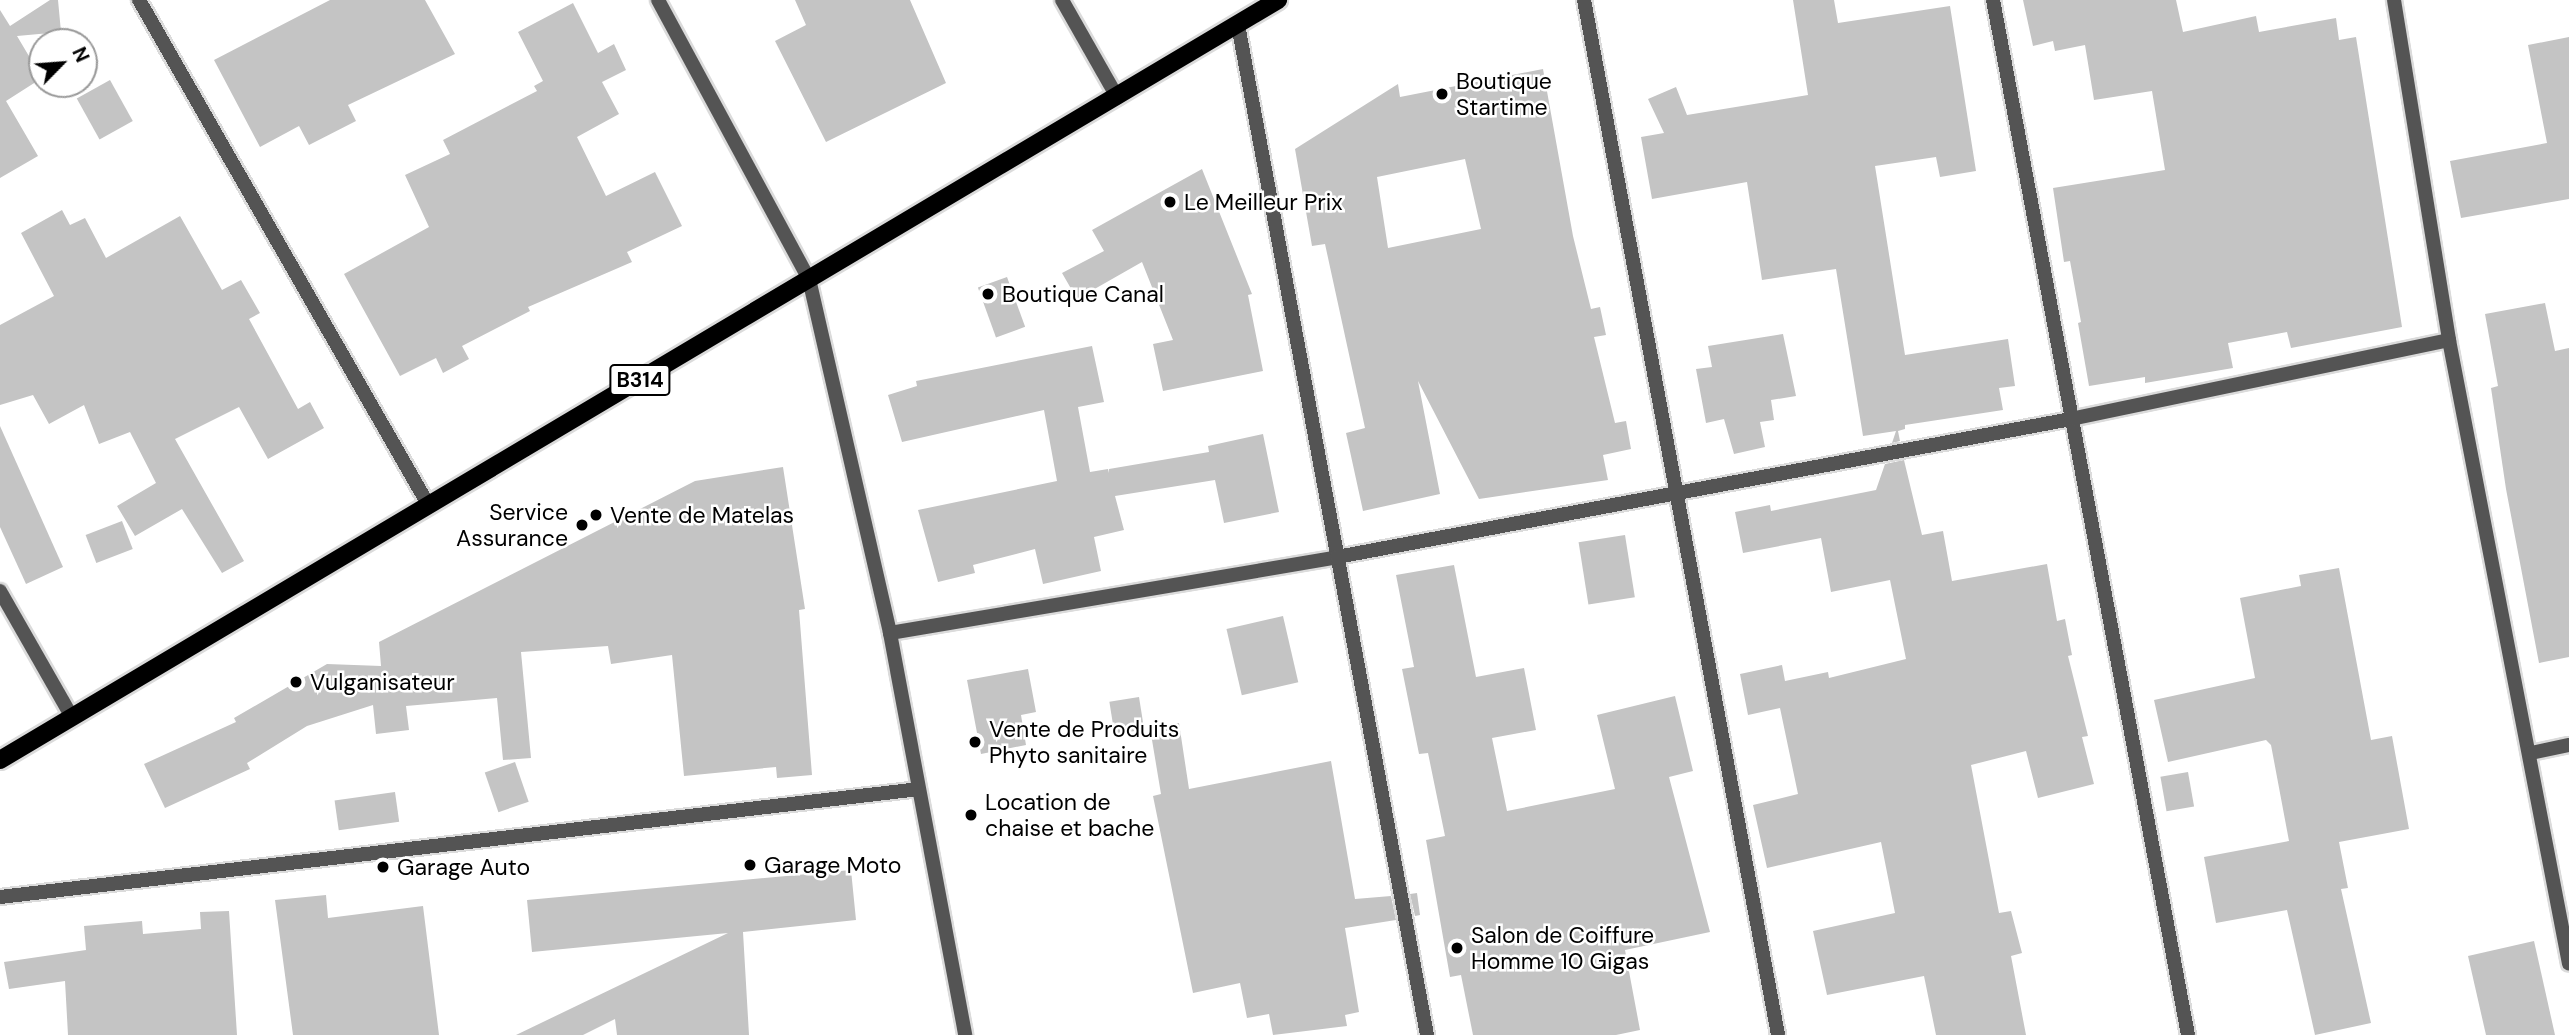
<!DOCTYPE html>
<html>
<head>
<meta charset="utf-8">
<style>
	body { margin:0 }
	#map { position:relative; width:2569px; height:1035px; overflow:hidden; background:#fff; font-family:"DM Sans",sans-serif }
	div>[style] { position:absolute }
	.building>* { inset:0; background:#c4c4c4; transform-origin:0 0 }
	.roads { filter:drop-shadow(2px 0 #dbdbdb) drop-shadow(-2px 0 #dbdbdb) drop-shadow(0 2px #dbdbdb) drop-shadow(0 -2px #dbdbdb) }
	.minor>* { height:14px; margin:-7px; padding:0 7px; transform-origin:7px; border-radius:7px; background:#545454 }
	.primary>* { height:18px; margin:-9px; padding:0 9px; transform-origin:9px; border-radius:9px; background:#000 }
	.dots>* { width:19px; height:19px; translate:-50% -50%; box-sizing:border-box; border:4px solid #fff; border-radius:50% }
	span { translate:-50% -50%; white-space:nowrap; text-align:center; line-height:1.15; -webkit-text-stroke:5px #fff; paint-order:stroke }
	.shield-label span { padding:2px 5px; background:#fff; border:2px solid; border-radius:5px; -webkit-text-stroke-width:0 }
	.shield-label { font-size:21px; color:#000; font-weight:700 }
	.poi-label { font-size:23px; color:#000 }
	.left { translate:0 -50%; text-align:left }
	.right { translate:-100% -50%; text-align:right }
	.north { position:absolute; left:28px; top:28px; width:70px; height:70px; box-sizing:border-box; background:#fff; border:2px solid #999; border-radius:50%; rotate:65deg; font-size:19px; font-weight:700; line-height:28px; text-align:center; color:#000 }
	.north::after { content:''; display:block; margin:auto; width:24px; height:32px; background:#000; clip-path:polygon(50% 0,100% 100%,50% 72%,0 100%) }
</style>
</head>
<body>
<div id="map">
	<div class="building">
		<i style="clip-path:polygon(50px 0,58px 0,61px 32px,17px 36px,42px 78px,6px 101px,38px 156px,0 178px,0 10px,10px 26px)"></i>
		<i style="clip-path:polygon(330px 0,425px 0,455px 54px,348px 105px,356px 121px,309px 145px,299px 126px,260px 147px,214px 60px)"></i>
		<i style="clip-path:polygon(795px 0,910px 0,946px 83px,826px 142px,775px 41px,806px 25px)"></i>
		<i style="clip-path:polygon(1793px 0,1834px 0,1838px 23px,1950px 6px,1976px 171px,1940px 177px,1936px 157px,1875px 166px,1905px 355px,2008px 339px,2015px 386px,1999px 388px,2003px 410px,1905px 425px,1905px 429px,1898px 431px,1900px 441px,1892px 443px,1896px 431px,1863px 436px,1836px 269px,1762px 280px,1747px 182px,1652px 199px,1641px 137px,1664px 133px,1648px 99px,1676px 87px,1687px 115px,1808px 95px)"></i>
		<i style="clip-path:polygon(2023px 0,2176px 0,2183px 32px,2256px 16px,2259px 32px,2336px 18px,2339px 40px,2356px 37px,2402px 327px,2291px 348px,2287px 332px,2228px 343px,2233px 368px,2145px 383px,2145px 377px,2089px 386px,2078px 323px,2081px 322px,2070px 261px,2064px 262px,2053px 188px,2165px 170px,2152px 91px,2094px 100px,2085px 45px,2055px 51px,2053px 41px,2033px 46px)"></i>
		<i style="clip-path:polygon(573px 3px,598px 53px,614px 44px,626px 70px,602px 82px,619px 114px,577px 137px,606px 196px,655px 172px,682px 226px,627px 252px,632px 262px,528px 307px,530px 311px,462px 346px,469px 359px,443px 373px,436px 358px,400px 376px,344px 274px,429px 227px,405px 175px,450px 154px,443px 140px,537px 91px,534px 86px,543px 81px,518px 32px)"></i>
		<i style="clip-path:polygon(2569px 37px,2569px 199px,2461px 218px,2450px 161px,2547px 143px,2528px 45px)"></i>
		<i style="clip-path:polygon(evenodd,1543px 69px,1573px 236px,1591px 309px,1600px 307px,1606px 335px,1594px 337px,1615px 423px,1626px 421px,1631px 449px,1603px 455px,1608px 480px,1479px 499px,1418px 381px,1440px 494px,1363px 511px,1346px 433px,1365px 428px,1325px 244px,1312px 246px,1295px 149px,1398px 84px,1400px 97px,1543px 69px,1465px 159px,1481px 229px,1388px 248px,1377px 177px,1465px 159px)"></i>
		<i style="left:110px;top:80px;width:47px;height:38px;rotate:61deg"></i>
		<i style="clip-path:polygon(1202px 169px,1252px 294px,1248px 295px,1263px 371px,1163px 391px,1153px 344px,1173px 340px,1142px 262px,1077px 299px,1062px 273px,1104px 251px,1092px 230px)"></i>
		<i style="clip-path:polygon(62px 210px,70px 225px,85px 218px,106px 258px,180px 216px,222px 290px,241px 280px,260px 313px,249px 319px,298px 409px,310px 402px,324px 428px,268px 459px,239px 407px,175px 439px,244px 561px,222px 573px,182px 509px,135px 536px,117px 506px,156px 483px,130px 432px,99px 444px,84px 405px,49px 424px,33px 395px,0 405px,0 325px,54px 296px,21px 233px)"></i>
		<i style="left:1007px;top:277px;width:53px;height:31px;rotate:70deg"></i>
		<i style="clip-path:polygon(2545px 303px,2555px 351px,2569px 348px,2569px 657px,2539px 663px,2506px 489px,2491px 388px,2498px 386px,2485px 314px)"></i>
		<i style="clip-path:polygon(1783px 334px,1796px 396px,1771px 400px,1774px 420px,1760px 422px,1765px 447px,1734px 454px,1724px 419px,1706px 423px,1696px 369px,1712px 367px,1708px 346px)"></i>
		<i style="clip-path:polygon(1092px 346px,1104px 402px,1078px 407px,1090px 472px,1108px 469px,1109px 473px,1109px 469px,1209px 452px,1208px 446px,1263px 434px,1279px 512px,1224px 523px,1215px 480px,1115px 496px,1124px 530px,1094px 537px,1101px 571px,1043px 584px,1035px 549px,973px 565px,975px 573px,938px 582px,918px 510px,1057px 481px,1044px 410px,902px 442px,888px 395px,917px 386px,916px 381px)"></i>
		<i style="clip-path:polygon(0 426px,63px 567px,26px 584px,0 527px)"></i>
		<i style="clip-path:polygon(1904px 460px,1922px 535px,1943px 531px,1952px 581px,2047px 564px,2057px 621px,2065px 619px,2072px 655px,2068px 656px,2088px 736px,2082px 737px,2094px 784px,2038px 798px,2026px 751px,1971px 765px,1999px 913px,2011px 911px,2022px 953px,2011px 956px,2026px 1035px,1936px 1035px,1924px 976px,1827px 995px,1813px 931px,1895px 913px,1881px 842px,1767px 868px,1753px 805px,1798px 794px,1780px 708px,1748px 715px,1740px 674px,1782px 665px,1785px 681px,1828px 672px,1829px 678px,1906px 659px,1890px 580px,1831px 592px,1821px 538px,1743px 553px,1735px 512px,1770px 505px,1771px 511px,1876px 490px,1885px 464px)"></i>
		<i style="clip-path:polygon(783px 467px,805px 609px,799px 610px,812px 775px,777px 778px,776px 767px,684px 776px,672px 655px,611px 664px,608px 646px,521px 652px,531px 758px,503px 760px,497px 698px,406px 706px,409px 730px,376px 734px,373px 705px,307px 726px,247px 763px,250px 769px,165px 808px,144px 764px,236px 722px,234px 718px,327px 664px,381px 666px,379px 642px,695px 481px)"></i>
		<i style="left:122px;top:521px;width:30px;height:39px;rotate:69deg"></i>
		<i style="left:1625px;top:535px;width:63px;height:47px;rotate:81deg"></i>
		<i style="clip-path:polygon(1454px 565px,1476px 677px,1524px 668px,1536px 730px,1492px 738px,1507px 811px,1615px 789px,1597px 715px,1675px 696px,1693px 771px,1669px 777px,1710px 932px,1625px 950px,1640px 1030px,1616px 1035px,1473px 1035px,1461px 975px,1450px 977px,1426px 840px,1445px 836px,1428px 753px,1419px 754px,1402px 669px,1414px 667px,1396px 575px)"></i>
		<i style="clip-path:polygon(2339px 568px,2371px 740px,2392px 736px,2409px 829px,2339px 842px,2348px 888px,2341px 889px,2371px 1023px,2315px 1035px,2287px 910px,2216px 923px,2204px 857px,2289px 841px,2271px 745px,2266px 740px,2168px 762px,2154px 700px,2255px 678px,2240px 598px,2301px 586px,2299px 575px)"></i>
		<i style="left:1283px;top:616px;width:68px;height:58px;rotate:77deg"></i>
		<i style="clip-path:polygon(1028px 669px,1036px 712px,1021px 715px,1026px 745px,981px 754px,967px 680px)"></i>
		<i style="left:1139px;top:697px;width:33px;height:30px;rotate:81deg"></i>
		<i style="clip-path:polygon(1179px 723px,1189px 789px,1331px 761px,1355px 899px,1391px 896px,1396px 920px,1345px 928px,1359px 1012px,1345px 1015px,1347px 1026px,1273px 1035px,1269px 1014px,1247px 1018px,1240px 983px,1193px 993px,1153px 796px,1161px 794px,1150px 728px)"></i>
		<i style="left:515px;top:762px;width:42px;height:32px;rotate:71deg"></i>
		<i style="left:2188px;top:772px;width:35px;height:28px;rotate:80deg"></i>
		<i style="left:395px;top:792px;width:30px;height:61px;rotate:82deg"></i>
		<i style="clip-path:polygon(851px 870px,856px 920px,743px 932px,749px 1035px,617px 1035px,615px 1019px,583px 1035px,516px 1035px,728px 933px,532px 952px,527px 900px)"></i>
		<i style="clip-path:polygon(1417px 893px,1420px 915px,1415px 916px,1410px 894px)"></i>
		<i style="clip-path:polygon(326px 895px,328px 918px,423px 906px,439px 1035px,293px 1035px,275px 900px)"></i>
		<i style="clip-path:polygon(229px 911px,237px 1035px,68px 1035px,65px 981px,9px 989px,4px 962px,86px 950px,84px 926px,142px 921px,143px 934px,201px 929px,200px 912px)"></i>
		<i style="clip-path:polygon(2534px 941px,2555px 1035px,2486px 1035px,2468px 956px)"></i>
	</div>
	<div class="roads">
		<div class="minor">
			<i style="left:139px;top:0;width:583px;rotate:60.18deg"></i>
			<i style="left:658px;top:0;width:317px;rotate:61.6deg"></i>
			<i style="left:809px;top:279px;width:363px;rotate:77.1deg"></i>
			<i style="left:890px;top:633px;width:409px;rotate:79.4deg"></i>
			<i style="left:1062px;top:0;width:112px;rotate:60.4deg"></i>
			<i style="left:1584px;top:0;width:1053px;rotate:79.38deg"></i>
			<i style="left:1993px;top:0;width:1053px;rotate:79.33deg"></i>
			<i style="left:2394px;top:0;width:344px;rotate:80.8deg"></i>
			<i style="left:2449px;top:340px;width:635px;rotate:79.11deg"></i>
			<i style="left:1238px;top:25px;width:1028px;rotate:79.4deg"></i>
			<i style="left:0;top:591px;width:145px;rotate:60.3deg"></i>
			<i style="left:890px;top:633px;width:453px;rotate:-9.6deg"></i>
			<i style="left:1337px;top:557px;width:747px;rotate:-10.65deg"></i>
			<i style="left:2071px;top:419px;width:386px;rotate:-11.8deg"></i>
			<i style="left:2531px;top:753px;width:39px;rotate:-12deg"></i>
			<i style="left:0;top:897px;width:925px;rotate:-6.7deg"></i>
		</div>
		<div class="primary">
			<i style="left:0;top:760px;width:1487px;rotate:-30.74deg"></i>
		</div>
	</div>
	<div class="dots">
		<i style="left:1442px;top:94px;background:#000"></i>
		<i style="left:1170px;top:202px;background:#000"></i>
		<i style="left:988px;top:294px;background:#000"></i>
		<i style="left:596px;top:515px;background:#000"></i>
		<i style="left:582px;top:525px;background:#000"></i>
		<i style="left:296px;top:682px;background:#000"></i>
		<i style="left:975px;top:742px;background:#000"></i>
		<i style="left:971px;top:815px;background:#000"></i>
		<i style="left:750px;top:865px;background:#000"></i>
		<i style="left:383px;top:867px;background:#000"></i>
		<i style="left:1457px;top:948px;background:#000"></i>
	</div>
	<div class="shield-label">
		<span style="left:640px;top:380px">B314</span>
	</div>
	<div class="poi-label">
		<span class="left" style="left:1456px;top:94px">Boutique<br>Startime</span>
		<span class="left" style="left:1184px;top:202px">Le Meilleur Prix</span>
		<span class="left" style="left:1002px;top:294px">Boutique Canal</span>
		<span class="right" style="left:568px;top:525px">Service<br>Assurance</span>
		<span class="left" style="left:610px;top:515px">Vente de Matelas</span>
		<span class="left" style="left:310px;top:682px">Vulganisateur</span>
		<span class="left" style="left:989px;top:742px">Vente de Produits<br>Phyto sanitaire</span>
		<span class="left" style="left:985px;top:815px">Location de<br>chaise et bache</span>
		<span class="left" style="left:764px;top:865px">Garage Moto</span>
		<span class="left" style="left:397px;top:867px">Garage Auto</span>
		<span class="left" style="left:1471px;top:948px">Salon de Coiffure<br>Homme 10 Gigas</span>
	</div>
	<div class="north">N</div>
</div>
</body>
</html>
